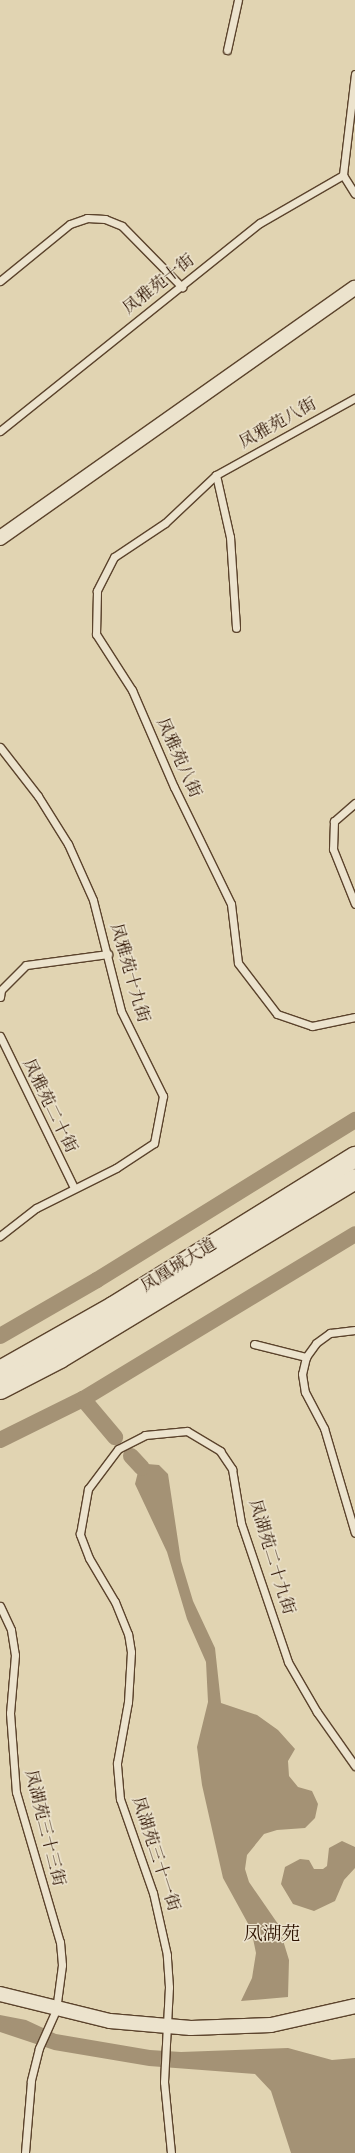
<!DOCTYPE html>
<html>
<head>
<meta charset="utf-8">
<style>
	body { margin:0 }
	#map { position:relative; width:355px; height:2153px; overflow:hidden; background:#e1d4b2; font-family:"IM FELL DW Pica","Noto Serif SC",serif }
	div>[style] { position:absolute }
	.water>* { inset:0; background:#a49275 }
	.canal>* { height:16px; margin:-8px; padding:0 8px; transform-origin:8px; border-radius:8px; background:#a49275 }
	.roads { filter:drop-shadow(1px 0 #5b432c) drop-shadow(-1px 0 #5b432c) drop-shadow(0 1px #5b432c) drop-shadow(0 -1px #5b432c) }
	.service>* { height:7px; margin:-3.5px; padding:0 3.5px; transform-origin:3.5px; border-radius:3.5px; background:#ece3cd }
	.minor>* { height:14px; margin:-7px; padding:0 7px; transform-origin:7px; border-radius:7px; background:#ece3cd }
	.secondary>* { height:20px; margin:-10px; padding:0 10px; transform-origin:10px; border-radius:10px; background:#ece3cd }
	span { translate:-50% -50%; white-space:nowrap; text-align:center; line-height:1.15; -webkit-text-stroke:3px #ece3cd; paint-order:stroke }
	.street-label { font-size:17px; color:#2e1300 }
	.quarter-label { font-size:19px; color:#2e1300 }
</style>
</head>
<body>
<div id="map">
	<div class="water">
		<i style="clip-path:polygon(147px 1464px,159px 1465px,168px 1474px,181px 1561px,193px 1601px,215px 1648px,221px 1703px,257px 1715px,278px 1730px,295px 1749px,288px 1761px,289px 1776px,298px 1787px,312px 1791px,318px 1804px,315px 1818px,305px 1828px,277px 1830px,264px 1834px,247px 1855px,245px 1869px,249px 1882px,278px 1924px,289px 1960px,288px 1997px,241px 2001px,252px 1978px,256px 1953px,251px 1929px,223px 1878px,202px 1785px,197px 1747px,208px 1702px,206px 1662px,187px 1619px,167px 1552px,135px 1484px,138px 1472px)"></i>
		<i style="clip-path:polygon(342px 1841px,355px 1847px,355px 1868px,344px 1880px,335px 1901px,314px 1911px,293px 1904px,281px 1884px,285px 1867px,300px 1859px,309px 1860px,314px 1869px,323px 1869px,327px 1866px,329px 1848px)"></i>
		<i style="clip-path:polygon(0 2015px,26px 2020px,56px 2034px,150px 2050px,181px 2052px,288px 2048px,332px 2060px,355px 2058px,355px 2153px,291px 2153px,271px 2091px,255px 2074px,149px 2066px,54px 2050px,0 2032px)"></i>
	</div>
	<div class="canal">
		<i style="left:0;top:1336px;width:112px;rotate:-30deg"></i>
		<i style="left:97px;top:1280px;width:304px;rotate:-31.8deg"></i>
		<i style="left:83px;top:1399px;width:50px;rotate:49.9deg"></i>
		<i style="left:0;top:1440px;width:93px;rotate:-26.3deg"></i>
		<i style="left:83px;top:1399px;width:318px;rotate:-31.2deg"></i>
		<i style="left:131px;top:1456px;width:16px;rotate:47deg"></i>
	</div>
	<div class="roads">
		<div class="service">
			<i style="left:227px;top:50px;width:51px;rotate:-77.6deg"></i>
			<i style="left:355px;top:74px;width:102px;rotate:96.8deg"></i>
			<i style="left:343px;top:175px;width:22px;rotate:58deg"></i>
			<i style="left:0;top:281px;width:90px;rotate:-39.2deg"></i>
			<i style="left:70px;top:224px;width:18px;rotate:-19deg"></i>
			<i style="left:87px;top:218px;width:18px;rotate:3deg"></i>
			<i style="left:105px;top:219px;width:18px;rotate:22deg"></i>
			<i style="left:122px;top:226px;width:86px;rotate:45.5deg"></i>
			<i style="left:355px;top:398px;width:159px;rotate:151deg"></i>
			<i style="left:216px;top:475px;width:70px;rotate:136.7deg"></i>
			<i style="left:165px;top:523px;width:61px;rotate:146.3deg"></i>
			<i style="left:114px;top:557px;width:38px;rotate:117deg"></i>
			<i style="left:97px;top:591px;width:43px;rotate:91.3deg"></i>
			<i style="left:96px;top:634px;width:67px;rotate:57.3deg"></i>
			<i style="left:132px;top:690px;width:106px;rotate:66.6deg"></i>
			<i style="left:174px;top:787px;width:130px;rotate:64deg"></i>
			<i style="left:231px;top:904px;width:59px;rotate:83.2deg"></i>
			<i style="left:238px;top:963px;width:64px;rotate:52.6deg"></i>
			<i style="left:277px;top:1014px;width:37px;rotate:19deg"></i>
			<i style="left:312px;top:1026px;width:44px;rotate:-11.8deg"></i>
			<i style="left:0;top:431px;width:333px;rotate:-38.7deg"></i>
			<i style="left:260px;top:223px;width:96px;rotate:-30deg"></i>
			<i style="left:216px;top:475px;width:64px;rotate:77.3deg"></i>
			<i style="left:230px;top:537px;width:91px;rotate:86.2deg"></i>
			<i style="left:0;top:747px;width:62px;rotate:52.2deg"></i>
			<i style="left:38px;top:796px;width:57px;rotate:58deg"></i>
			<i style="left:68px;top:844px;width:61px;rotate:65.9deg"></i>
			<i style="left:93px;top:900px;width:114px;rotate:75.8deg"></i>
			<i style="left:121px;top:1011px;width:95px;rotate:63.7deg"></i>
			<i style="left:163px;top:1096px;width:48px;rotate:100.8deg"></i>
			<i style="left:154px;top:1143px;width:45px;rotate:146.7deg"></i>
			<i style="left:116px;top:1168px;width:89px;rotate:153.4deg"></i>
			<i style="left:36px;top:1208px;width:46px;rotate:142.1deg"></i>
			<i style="left:355px;top:803px;width:28px;rotate:139deg"></i>
			<i style="left:334px;top:821px;width:28px;rotate:92deg"></i>
			<i style="left:333px;top:849px;width:59px;rotate:68.2deg"></i>
			<i style="left:0;top:997px;width:7px;rotate:-82deg"></i>
			<i style="left:1px;top:990px;width:35px;rotate:-45deg"></i>
			<i style="left:26px;top:965px;width:83px;rotate:-7.6deg"></i>
			<i style="left:0;top:1036px;width:169px;rotate:64deg"></i>
			<i style="left:254px;top:1344px;width:54px;rotate:14deg"></i>
			<i style="left:306px;top:1357px;width:17px;rotate:103deg"></i>
			<i style="left:302px;top:1374px;width:18px;rotate:81deg"></i>
			<i style="left:305px;top:1392px;width:41px;rotate:62.2deg"></i>
			<i style="left:324px;top:1428px;width:109px;rotate:73.6deg"></i>
			<i style="left:306px;top:1357px;width:17px;rotate:-54deg"></i>
			<i style="left:316px;top:1343px;width:17px;rotate:-36deg"></i>
			<i style="left:330px;top:1333px;width:25px;rotate:-7deg"></i>
			<i style="left:0;top:1606px;width:26px;rotate:65deg"></i>
			<i style="left:11px;top:1630px;width:25px;rotate:81deg"></i>
			<i style="left:15px;top:1655px;width:58px;rotate:94.9deg"></i>
			<i style="left:10px;top:1713px;width:79px;rotate:85.7deg"></i>
			<i style="left:16px;top:1792px;width:156px;rotate:73.7deg"></i>
			<i style="left:60px;top:1942px;width:23px;rotate:85deg"></i>
			<i style="left:62px;top:1965px;width:45px;rotate:97.6deg"></i>
			<i style="left:56px;top:2010px;width:42px;rotate:114.1deg"></i>
			<i style="left:39px;top:2048px;width:34px;rotate:104deg"></i>
			<i style="left:31px;top:2081px;width:72px;rotate:94.8deg"></i>
			<i style="left:171px;top:2153px;width:71px;rotate:-95.6deg"></i>
			<i style="left:164px;top:2082px;width:95px;rotate:-87deg"></i>
			<i style="left:169px;top:1987px;width:32px;rotate:-94deg"></i>
			<i style="left:167px;top:1955px;width:64px;rotate:-102.7deg"></i>
			<i style="left:153px;top:1893px;width:100px;rotate:-109.3deg"></i>
			<i style="left:120px;top:1799px;width:36px;rotate:-95deg"></i>
			<i style="left:117px;top:1763px;width:62px;rotate:-79.8deg"></i>
			<i style="left:128px;top:1702px;width:50px;rotate:-86.6deg"></i>
			<i style="left:131px;top:1652px;width:18px;rotate:-99deg"></i>
			<i style="left:128px;top:1634px;width:35px;rotate:-112deg"></i>
			<i style="left:115px;top:1602px;width:51px;rotate:-120.6deg"></i>
			<i style="left:89px;top:1558px;width:26px;rotate:-111deg"></i>
			<i style="left:80px;top:1534px;width:46px;rotate:-79.9deg"></i>
			<i style="left:88px;top:1489px;width:50px;rotate:-53.1deg"></i>
			<i style="left:118px;top:1449px;width:30px;rotate:-27deg"></i>
			<i style="left:145px;top:1435px;width:42px;rotate:-5.4deg"></i>
			<i style="left:187px;top:1431px;width:39px;rotate:31deg"></i>
			<i style="left:220px;top:1451px;width:22px;rotate:56deg"></i>
			<i style="left:232px;top:1469px;width:55px;rotate:80.5deg"></i>
			<i style="left:241px;top:1523px;width:147px;rotate:71.3deg"></i>
			<i style="left:288px;top:1662px;width:58px;rotate:59.9deg"></i>
			<i style="left:317px;top:1712px;width:66px;rotate:54.9deg"></i>
		</div>
		<div class="minor">
			<i style="left:0;top:538px;width:434px;rotate:-35.2deg"></i>
			<i style="left:0;top:1994px;width:113px;rotate:13.8deg"></i>
			<i style="left:110px;top:2021px;width:81px;rotate:4.9deg"></i>
			<i style="left:191px;top:2028px;width:80px;rotate:-2.1deg"></i>
			<i style="left:271px;top:2025px;width:86px;rotate:-12.7deg"></i>
		</div>
		<div class="secondary">
			<i style="left:0;top:1371px;width:130px;rotate:-29.5deg"></i>
			<i style="left:113px;top:1307px;width:285px;rotate:-31.8deg"></i>
			<i style="left:0;top:1389px;width:68px;rotate:-27.3deg"></i>
			<i style="left:60px;top:1358px;width:345px;rotate:-31.2deg"></i>
		</div>
	</div>
	<div class="street-label">
		<span style="left:159px;top:285px;rotate:-38deg">凤雅苑十街</span>
		<span style="left:278px;top:424px;rotate:-29deg">凤雅苑八街</span>
		<span style="left:178px;top:758px;rotate:66deg">凤雅苑八街</span>
		<span style="left:129px;top:973px;rotate:74deg">凤雅苑十九街</span>
		<span style="left:49px;top:1106px;rotate:64deg">凤雅苑二十街</span>
		<span style="left:179px;top:1266px;rotate:-32deg">凤凰城大道</span>
		<span style="left:271px;top:1557px;rotate:73deg">凤湖苑二十九街</span>
		<span style="left:44px;top:1828px;rotate:76deg">凤湖苑三十三街</span>
		<span style="left:155px;top:1854px;rotate:72deg">凤湖苑三十一街</span>
	</div>
	<div class="quarter-label">
		<span style="left:272px;top:1935px">凤湖苑</span>
	</div>
</div>
</body>
</html>
